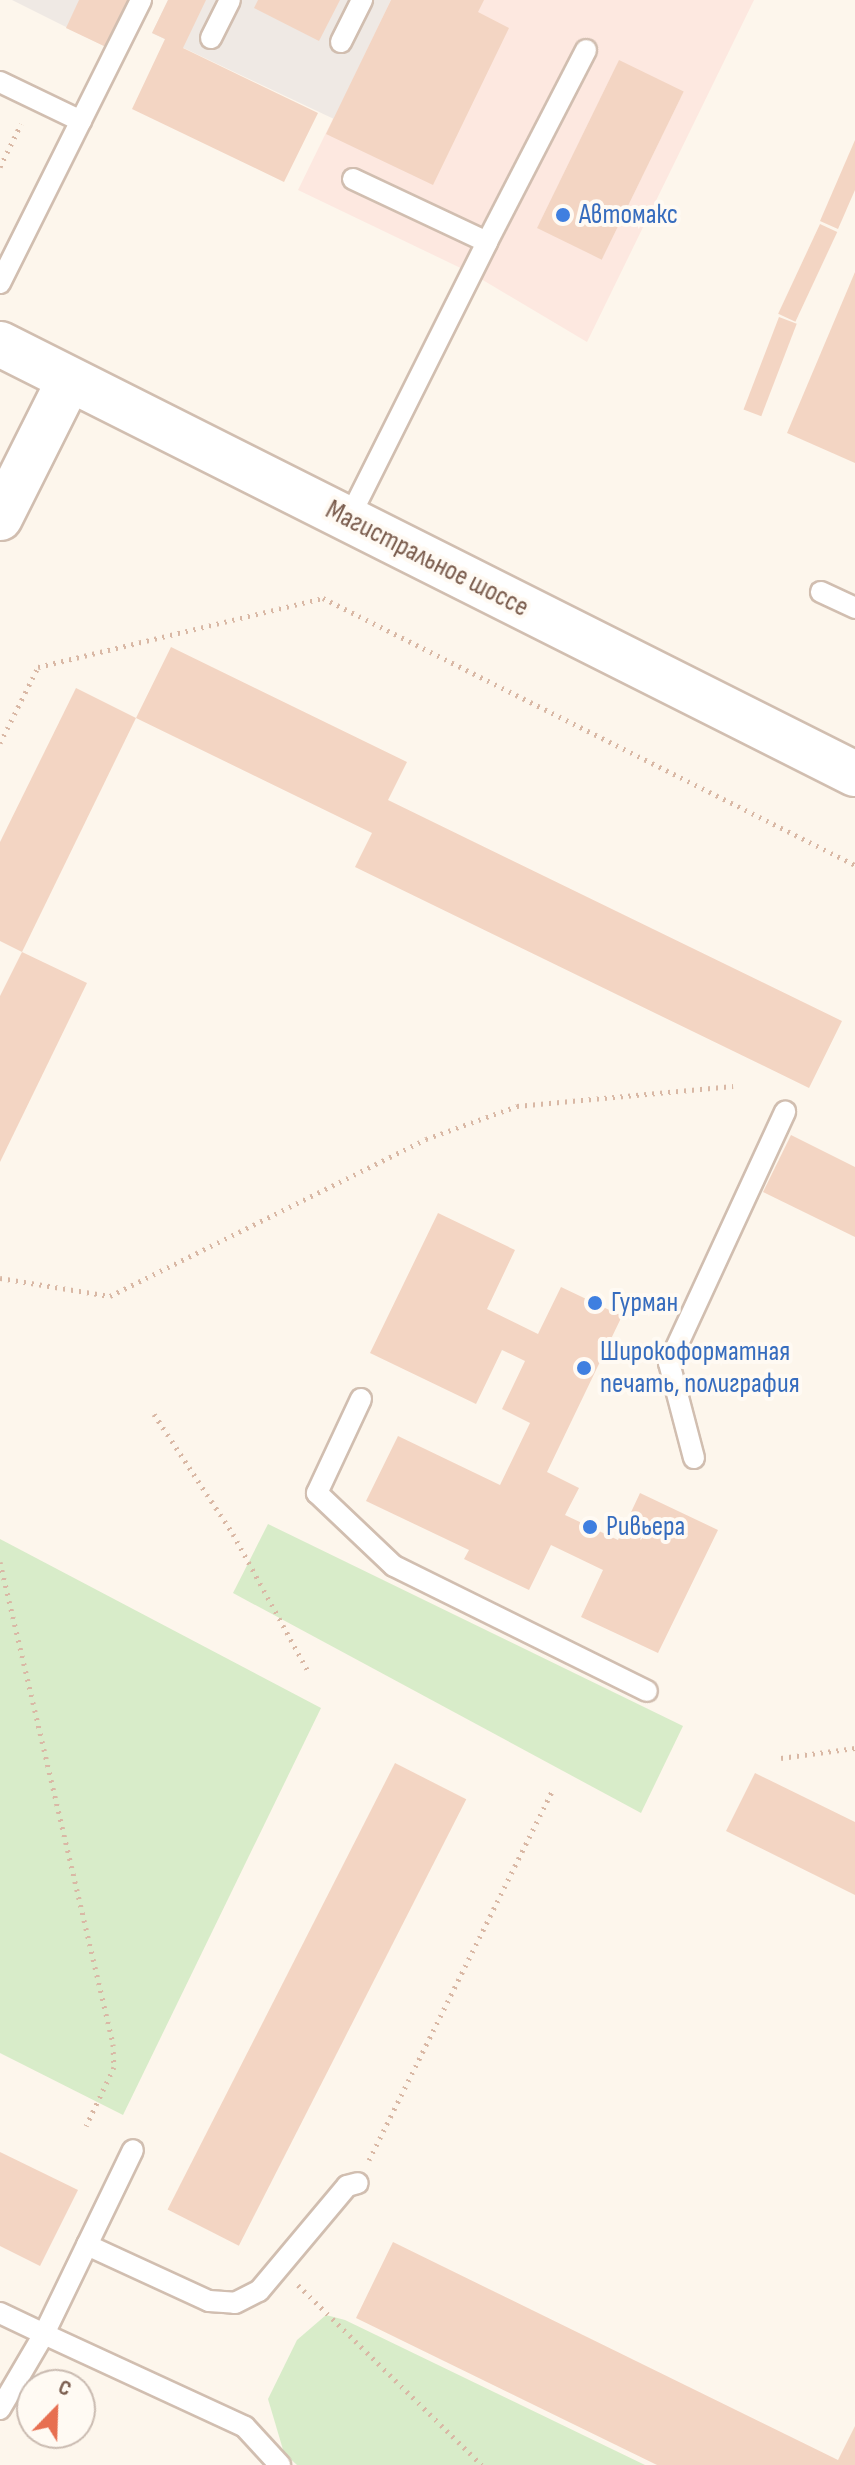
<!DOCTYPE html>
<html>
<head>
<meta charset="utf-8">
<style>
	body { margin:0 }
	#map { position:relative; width:855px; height:2465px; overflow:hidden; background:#fdf6ec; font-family:"Sofia Sans Condensed",sans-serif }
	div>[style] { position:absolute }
	.commercial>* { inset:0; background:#fde8e0 }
	.industrial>* { inset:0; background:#efe9e4 }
	.green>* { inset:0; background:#d8ecc9 }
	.building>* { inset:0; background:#f3d5c3; transform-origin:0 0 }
	.path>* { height:5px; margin-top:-2.5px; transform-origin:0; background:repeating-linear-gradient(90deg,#d9b8a5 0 2px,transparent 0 8px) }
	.roads { filter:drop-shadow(2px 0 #d1beb0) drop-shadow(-2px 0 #d1beb0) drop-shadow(0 2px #d1beb0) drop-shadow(0 -2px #d1beb0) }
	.service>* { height:20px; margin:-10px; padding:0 10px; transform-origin:10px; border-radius:10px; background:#fff }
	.secondary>* { height:44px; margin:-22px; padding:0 22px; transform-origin:22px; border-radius:22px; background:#fff }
	.dots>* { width:22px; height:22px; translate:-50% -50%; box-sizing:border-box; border:4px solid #fffaf3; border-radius:50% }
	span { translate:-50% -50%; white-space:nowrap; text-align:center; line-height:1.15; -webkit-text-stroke:8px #fffaf3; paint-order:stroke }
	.shop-label { font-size:28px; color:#366cbe }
	.left { translate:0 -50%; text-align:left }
	.street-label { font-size:28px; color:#7a5c4d }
	.north { position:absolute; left:16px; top:2369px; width:80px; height:80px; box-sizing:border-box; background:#fffaf3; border:2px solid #cabbb1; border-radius:50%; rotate:23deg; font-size:22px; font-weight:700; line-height:32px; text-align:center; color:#7a5c4d }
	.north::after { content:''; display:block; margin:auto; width:28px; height:36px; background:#e76f51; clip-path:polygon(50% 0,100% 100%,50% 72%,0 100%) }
</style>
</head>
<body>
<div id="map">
	<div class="commercial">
		<i style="clip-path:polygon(391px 0,754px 0,587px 342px,471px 273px,298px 190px)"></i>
	</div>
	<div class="industrial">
		<i style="clip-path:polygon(12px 0,128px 0,106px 47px)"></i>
		<i style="clip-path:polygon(168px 0,391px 0,334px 119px,152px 33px)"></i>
	</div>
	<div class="green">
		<i style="clip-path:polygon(268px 1524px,683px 1726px,641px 1813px,233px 1593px)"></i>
		<i style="clip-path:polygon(0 1539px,321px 1708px,123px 2115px,0 2053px)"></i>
		<i style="clip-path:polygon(326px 2315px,345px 2320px,645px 2465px,297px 2465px,284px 2453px,268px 2399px,297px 2340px)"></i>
	</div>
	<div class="building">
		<i style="clip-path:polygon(79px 0,128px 0,106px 47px,66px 28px)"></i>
		<i style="clip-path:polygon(168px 0,206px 0,183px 48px,318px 113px,284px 182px,132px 109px,165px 39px,152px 33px)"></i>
		<i style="clip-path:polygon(258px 0,340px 0,319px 41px,254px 8px)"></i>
		<i style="clip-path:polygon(391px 0,484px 0,478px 12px,509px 28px,433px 185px,326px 134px)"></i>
		<i style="left:619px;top:60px;width:72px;height:187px;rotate:26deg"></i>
		<i style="clip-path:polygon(855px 140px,855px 190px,838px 229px,820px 221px)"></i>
		<i style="left:820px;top:224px;width:19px;height:99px;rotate:25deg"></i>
		<i style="clip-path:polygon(855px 272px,855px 463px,787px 433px)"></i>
		<i style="left:779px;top:317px;width:19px;height:99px;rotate:21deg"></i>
		<i style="clip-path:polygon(171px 647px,407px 762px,388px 800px,842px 1021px,809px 1088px,355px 867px,372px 833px,136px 718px)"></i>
		<i style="clip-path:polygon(76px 688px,136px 718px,22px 952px,0 941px,0 842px)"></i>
		<i style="clip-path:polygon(22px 952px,87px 983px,0 1162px,0 996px)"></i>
		<i style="clip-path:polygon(791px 1135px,855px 1167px,855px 1237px,763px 1192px)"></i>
		<i style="clip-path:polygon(438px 1213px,515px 1250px,487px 1309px,538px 1334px,561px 1287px,622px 1316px,547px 1472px,579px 1488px,565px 1515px,618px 1540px,640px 1493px,718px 1530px,658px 1653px,581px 1617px,603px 1570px,551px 1545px,529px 1590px,464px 1559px,469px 1550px,366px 1501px,398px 1436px,500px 1485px,530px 1423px,502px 1409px,525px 1361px,502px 1350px,476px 1404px,370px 1353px)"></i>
		<i style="left:395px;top:1763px;width:80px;height:501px;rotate:27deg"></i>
		<i style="clip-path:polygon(755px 1773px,855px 1822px,855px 1895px,726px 1831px)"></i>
		<i style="clip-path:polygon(0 2152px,78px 2190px,40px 2266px,0 2246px)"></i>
		<i style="clip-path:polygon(393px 2242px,838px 2460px,855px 2426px,855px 2465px,657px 2465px,356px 2318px)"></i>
	</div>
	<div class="path">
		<i style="left:0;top:167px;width:48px;rotate:-64deg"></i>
		<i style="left:0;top:743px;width:85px;rotate:-63.4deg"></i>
		<i style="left:38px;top:667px;width:293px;rotate:-13.6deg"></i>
		<i style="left:323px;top:598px;width:595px;rotate:26.65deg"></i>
		<i style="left:0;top:1278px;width:111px;rotate:9.3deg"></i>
		<i style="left:110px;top:1296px;width:353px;rotate:-26.4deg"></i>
		<i style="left:426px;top:1139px;width:97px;rotate:-19.9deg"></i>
		<i style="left:517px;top:1106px;width:217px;rotate:-5.3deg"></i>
		<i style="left:154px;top:1414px;width:144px;rotate:56.6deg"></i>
		<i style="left:233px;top:1534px;width:156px;rotate:61.3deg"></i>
		<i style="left:0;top:1562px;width:495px;rotate:76.8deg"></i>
		<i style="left:113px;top:2044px;width:23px;rotate:88deg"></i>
		<i style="left:114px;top:2067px;width:65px;rotate:115.4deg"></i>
		<i style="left:781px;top:1758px;width:75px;rotate:-7.7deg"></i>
		<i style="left:369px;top:2160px;width:411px;rotate:-63.6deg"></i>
		<i style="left:298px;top:2285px;width:257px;rotate:44.4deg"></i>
	</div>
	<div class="roads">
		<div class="service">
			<i style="left:211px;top:38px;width:42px;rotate:-63.4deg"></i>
			<i style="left:341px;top:42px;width:47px;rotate:-63.4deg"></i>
			<i style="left:0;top:82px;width:90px;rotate:25.7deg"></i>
			<i style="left:487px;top:242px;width:216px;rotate:-62.7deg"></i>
			<i style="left:0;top:283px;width:316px;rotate:-63.5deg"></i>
			<i style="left:348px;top:520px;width:311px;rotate:-63.4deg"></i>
			<i style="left:487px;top:242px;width:148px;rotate:-154.8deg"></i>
			<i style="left:821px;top:592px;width:38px;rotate:25deg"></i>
			<i style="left:361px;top:1399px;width:104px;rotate:115.1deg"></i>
			<i style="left:317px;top:1493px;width:106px;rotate:43.5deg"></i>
			<i style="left:394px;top:1566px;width:282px;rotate:26.3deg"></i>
			<i style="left:694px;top:1458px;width:98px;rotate:-104.7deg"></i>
			<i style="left:669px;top:1363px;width:277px;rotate:-65.2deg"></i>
			<i style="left:87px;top:2245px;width:134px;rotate:24.7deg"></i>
			<i style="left:209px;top:2301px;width:26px;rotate:4deg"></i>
			<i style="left:235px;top:2303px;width:27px;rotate:-27deg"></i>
			<i style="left:259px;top:2291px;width:137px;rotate:-50deg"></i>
			<i style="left:347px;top:2186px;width:11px;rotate:-15deg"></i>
			<i style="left:0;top:2313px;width:49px;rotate:25.5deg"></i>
			<i style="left:44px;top:2334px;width:204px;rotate:-64.2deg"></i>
			<i style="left:0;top:2409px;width:87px;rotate:-59.6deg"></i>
			<i style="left:44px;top:2334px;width:221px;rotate:24.8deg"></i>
			<i style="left:245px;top:2427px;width:52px;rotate:47.4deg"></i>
		</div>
		<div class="secondary">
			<i style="left:0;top:344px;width:957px;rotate:26.7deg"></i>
			<i style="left:0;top:518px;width:154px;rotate:-63.4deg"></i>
		</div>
	</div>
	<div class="dots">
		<i style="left:563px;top:215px;background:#3f7fe0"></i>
		<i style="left:595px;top:1303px;background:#3f7fe0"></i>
		<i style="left:584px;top:1368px;background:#3f7fe0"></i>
		<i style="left:590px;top:1527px;background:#3f7fe0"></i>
	</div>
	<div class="shop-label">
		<span class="left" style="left:579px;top:215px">Автомакс</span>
		<span class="left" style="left:611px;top:1303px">Гурман</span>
		<span class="left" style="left:600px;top:1368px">Широкоформатная<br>печать, полиграфия</span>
		<span class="left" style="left:606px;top:1527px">Ривьера</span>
	</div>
	<div class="street-label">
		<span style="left:427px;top:559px;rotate:27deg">Магистральное шоссе</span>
	</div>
	<div class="north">С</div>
</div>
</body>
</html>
